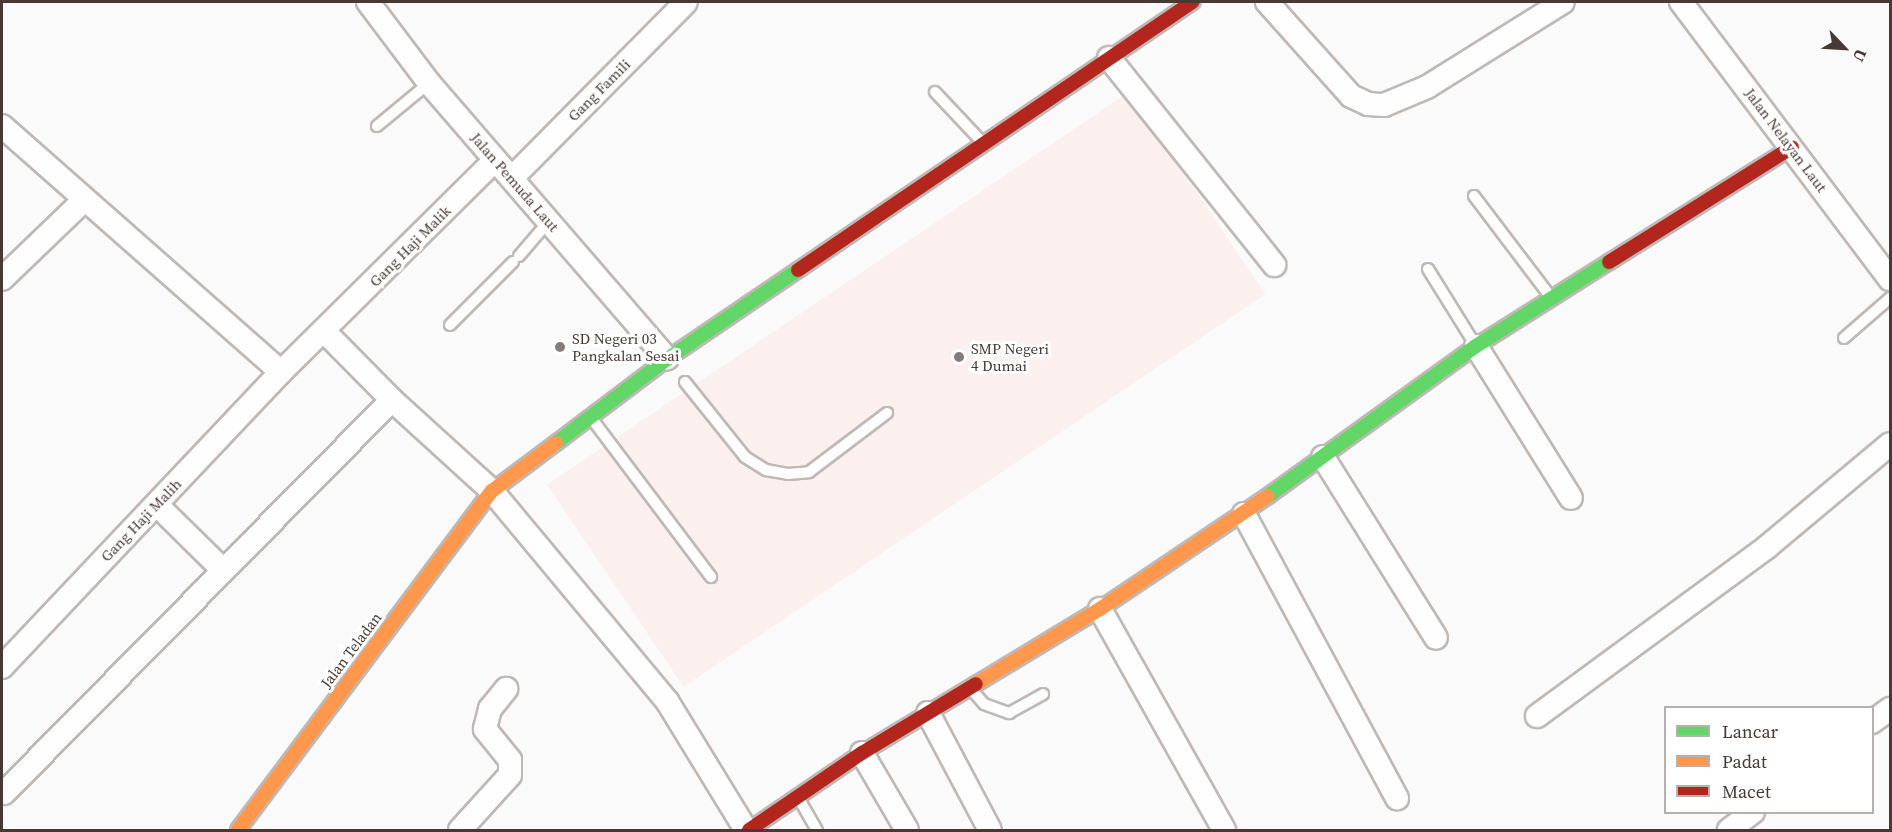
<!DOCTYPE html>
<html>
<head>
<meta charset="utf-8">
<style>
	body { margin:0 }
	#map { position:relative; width:1892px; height:832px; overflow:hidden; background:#fafafa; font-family:"Source Serif 4",serif }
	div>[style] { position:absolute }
	.built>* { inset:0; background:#fbf0ed; transform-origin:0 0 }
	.roads { filter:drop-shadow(2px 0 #bfb9b6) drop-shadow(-2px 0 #bfb9b6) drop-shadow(0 2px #bfb9b6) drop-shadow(0 -2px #bfb9b6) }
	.lane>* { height:10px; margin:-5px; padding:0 5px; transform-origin:5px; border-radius:5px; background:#fefefe }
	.street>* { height:22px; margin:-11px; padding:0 11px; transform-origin:11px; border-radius:11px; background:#fefefe }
	.fast>* { height:14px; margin:-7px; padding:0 7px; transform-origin:7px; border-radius:7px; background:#63d668 }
	.slow>* { height:14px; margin:-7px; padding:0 7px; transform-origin:7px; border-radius:7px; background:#ff974d }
	.jam>* { height:14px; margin:-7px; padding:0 7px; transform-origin:7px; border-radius:7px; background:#b3261e }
	.dots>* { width:16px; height:16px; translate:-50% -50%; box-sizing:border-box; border:3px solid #fff; border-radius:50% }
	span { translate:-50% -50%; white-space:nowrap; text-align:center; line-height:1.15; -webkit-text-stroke:6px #fff; paint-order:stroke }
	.street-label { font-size:15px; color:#483934 }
	.poi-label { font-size:15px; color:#483934 }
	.left { translate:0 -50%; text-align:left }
	.frame { position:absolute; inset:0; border:3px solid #483934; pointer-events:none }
	.legend { position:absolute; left:1664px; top:706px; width:210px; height:108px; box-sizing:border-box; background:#fff; border:2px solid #b6b0ae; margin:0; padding:8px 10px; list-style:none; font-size:18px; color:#483934 }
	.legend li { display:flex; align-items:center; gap:12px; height:30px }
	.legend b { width:30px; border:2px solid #b6b0ae }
	.north { position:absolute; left:1814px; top:18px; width:60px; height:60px; -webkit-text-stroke:4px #fff; paint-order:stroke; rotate:115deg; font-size:16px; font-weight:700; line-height:24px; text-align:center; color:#483934 }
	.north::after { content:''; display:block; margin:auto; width:21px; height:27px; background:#483934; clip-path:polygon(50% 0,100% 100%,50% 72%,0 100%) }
</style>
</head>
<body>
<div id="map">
	<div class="built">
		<i style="left:1129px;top:92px;width:244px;height:702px;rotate:56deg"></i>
	</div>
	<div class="roads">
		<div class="lane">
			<i style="left:935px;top:92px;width:69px;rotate:46.8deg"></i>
			<i style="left:377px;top:126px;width:67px;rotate:-39.6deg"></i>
			<i style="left:1474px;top:196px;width:126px;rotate:52.8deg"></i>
			<i style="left:519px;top:256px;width:46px;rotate:-49.4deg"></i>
			<i style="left:1428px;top:269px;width:87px;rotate:58.1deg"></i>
			<i style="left:450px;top:325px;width:89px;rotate:-45deg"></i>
			<i style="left:1844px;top:338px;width:61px;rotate:-41deg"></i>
			<i style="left:685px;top:382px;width:96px;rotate:51.3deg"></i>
			<i style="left:745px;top:457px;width:25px;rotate:32deg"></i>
			<i style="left:766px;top:470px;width:22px;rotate:10deg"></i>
			<i style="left:788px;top:474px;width:21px;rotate:-5deg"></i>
			<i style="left:809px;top:472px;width:98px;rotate:-37.1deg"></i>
			<i style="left:592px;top:419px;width:198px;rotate:53deg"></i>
			<i style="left:971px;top:689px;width:20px;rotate:49deg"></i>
			<i style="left:984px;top:704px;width:27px;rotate:20deg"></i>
			<i style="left:1009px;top:713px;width:39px;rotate:-29deg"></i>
			<i style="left:799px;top:799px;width:36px;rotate:60deg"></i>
		</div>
		<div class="street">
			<i style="left:368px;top:2px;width:101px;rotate:53deg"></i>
			<i style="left:429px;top:83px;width:364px;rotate:49.2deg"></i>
			<i style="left:1267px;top:2px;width:126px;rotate:48.2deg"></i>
			<i style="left:1351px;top:96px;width:19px;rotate:25deg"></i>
			<i style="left:1368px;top:104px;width:16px;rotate:4deg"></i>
			<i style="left:1384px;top:105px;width:47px;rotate:-22.7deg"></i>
			<i style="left:1427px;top:87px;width:160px;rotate:-32deg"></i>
			<i style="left:1681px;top:2px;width:347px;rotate:53deg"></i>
			<i style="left:1109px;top:58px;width:265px;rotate:51.4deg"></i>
			<i style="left:2px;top:126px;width:372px;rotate:41.4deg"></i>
			<i style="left:512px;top:178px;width:247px;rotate:-45.3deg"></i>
			<i style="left:2px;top:279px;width:114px;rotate:-43.9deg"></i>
			<i style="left:324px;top:331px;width:97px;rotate:45.4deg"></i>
			<i style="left:392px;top:400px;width:135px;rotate:42.3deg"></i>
			<i style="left:492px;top:491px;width:273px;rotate:50.2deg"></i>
			<i style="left:667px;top:701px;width:151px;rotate:58.5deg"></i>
			<i style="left:1476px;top:346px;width:179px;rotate:58deg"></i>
			<i style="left:1323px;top:457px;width:213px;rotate:58deg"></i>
			<i style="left:157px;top:505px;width:91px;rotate:44.6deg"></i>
			<i style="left:1244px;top:514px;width:323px;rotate:61.7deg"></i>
			<i style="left:1100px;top:609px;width:253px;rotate:60.7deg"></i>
			<i style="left:2px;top:667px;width:406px;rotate:-46.6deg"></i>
			<i style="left:281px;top:372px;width:301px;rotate:-44.7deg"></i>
			<i style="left:928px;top:713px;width:132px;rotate:62.1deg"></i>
			<i style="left:1537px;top:716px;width:285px;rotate:-36.3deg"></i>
			<i style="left:1767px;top:547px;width:160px;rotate:-39.9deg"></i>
			<i style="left:1872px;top:722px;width:22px;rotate:-36deg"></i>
			<i style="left:862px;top:753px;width:89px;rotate:59.7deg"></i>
			<i style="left:4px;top:793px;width:552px;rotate:-45.37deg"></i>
			<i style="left:460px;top:830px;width:74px;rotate:-47.7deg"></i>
			<i style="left:510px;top:775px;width:15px;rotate:-90deg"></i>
			<i style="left:510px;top:760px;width:40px;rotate:-129deg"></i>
			<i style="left:485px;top:729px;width:21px;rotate:-76deg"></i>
			<i style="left:490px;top:709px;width:26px;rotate:-51deg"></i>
			<i style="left:1729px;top:830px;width:30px;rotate:-37deg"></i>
		</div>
		<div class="fast">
			<i style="left:556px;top:443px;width:139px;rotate:-37.1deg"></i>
			<i style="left:667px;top:359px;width:158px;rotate:-34.2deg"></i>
			<i style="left:1268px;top:496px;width:256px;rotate:-35.8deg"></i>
			<i style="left:1476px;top:346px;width:157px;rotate:-32.3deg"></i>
		</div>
		<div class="slow">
			<i style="left:976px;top:684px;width:145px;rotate:-31.2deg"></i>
			<i style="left:1100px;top:609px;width:202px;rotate:-33.9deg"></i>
			<i style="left:238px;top:830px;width:424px;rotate:-53.2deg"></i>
			<i style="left:492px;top:491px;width:80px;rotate:-36.9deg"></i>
		</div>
		<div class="jam">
			<i style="left:1609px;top:262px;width:216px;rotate:-32.1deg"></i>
			<i style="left:798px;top:270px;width:477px;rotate:-34.2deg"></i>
			<i style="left:749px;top:830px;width:137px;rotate:-34.3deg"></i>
			<i style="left:862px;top:753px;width:133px;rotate:-31.2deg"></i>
		</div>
	</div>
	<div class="dots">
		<i style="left:560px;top:347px;background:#867d79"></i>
		<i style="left:959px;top:357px;background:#867d79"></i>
	</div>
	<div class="street-label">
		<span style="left:599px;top:90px;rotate:-45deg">Gang Famili</span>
		<span style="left:1786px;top:140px;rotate:53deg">Jalan Nelayan Laut</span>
		<span style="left:515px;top:182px;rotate:49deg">Jalan Pemuda Laut</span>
		<span style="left:410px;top:246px;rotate:-45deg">Gang Haji Malik</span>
		<span style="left:141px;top:520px;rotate:-46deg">Gang Haji Malih</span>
		<span style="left:351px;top:650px;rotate:-53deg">Jalan Teladan</span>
	</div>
	<div class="poi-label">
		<span class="left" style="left:572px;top:347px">SD Negeri 03<br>Pangkalan Sesai</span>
		<span class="left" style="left:971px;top:357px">SMP Negeri<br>4 Dumai</span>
	</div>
	<div class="frame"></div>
	<ul class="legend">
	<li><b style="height:8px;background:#63d668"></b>Lancar</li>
	<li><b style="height:8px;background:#ff974d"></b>Padat</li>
	<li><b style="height:8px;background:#b3261e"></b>Macet</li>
	</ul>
	<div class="north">U</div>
</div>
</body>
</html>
